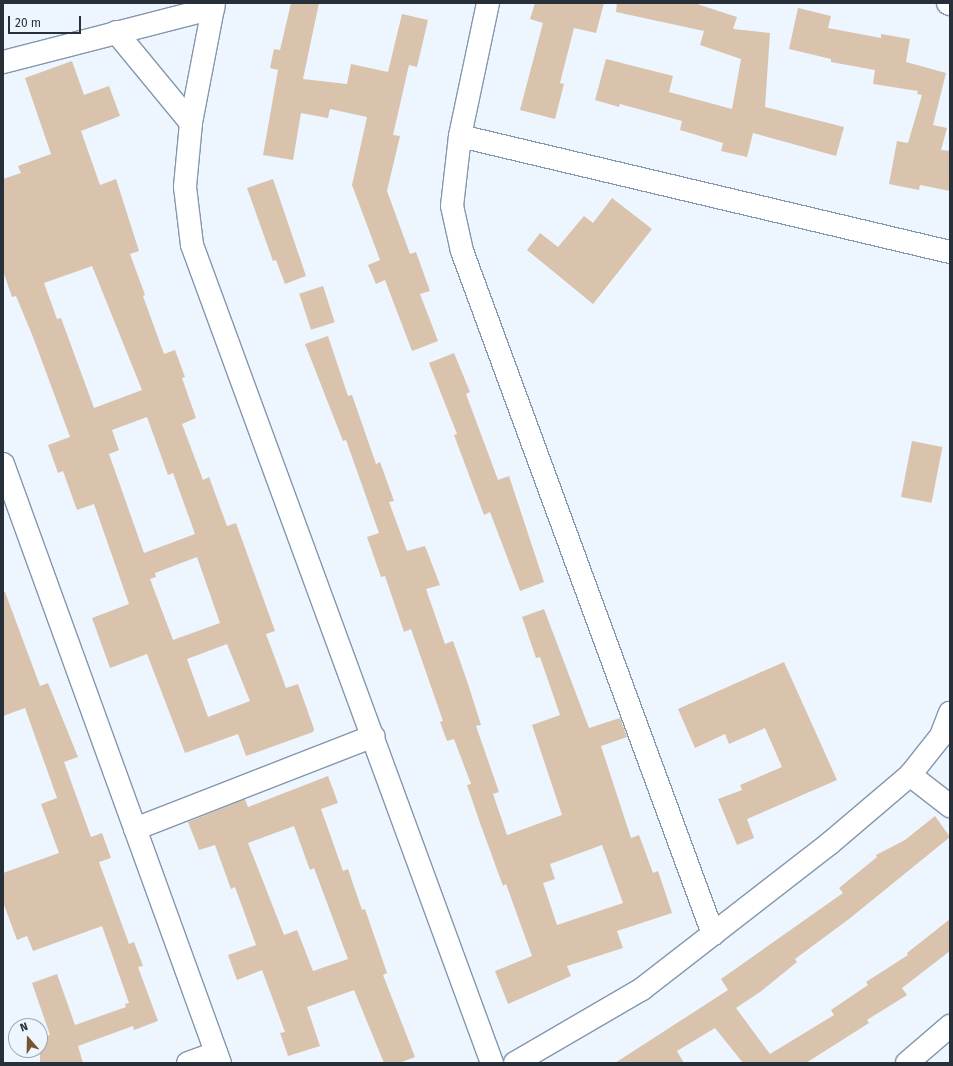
<!DOCTYPE html>
<html>
<head>
<meta charset="utf-8">
<style>
	body { margin:0 }
	#map { position:relative; width:953px; height:1066px; overflow:hidden; background:#edf5ff; font-family:"Fira Sans",sans-serif }
	div>[style] { position:absolute }
	.building>* { inset:0; background:#dac3ad; transform-origin:0 0 }
	.roads { filter:drop-shadow(1px 0 #8397ad) drop-shadow(-1px 0 #8397ad) drop-shadow(0 1px #8397ad) drop-shadow(0 -1px #8397ad) }
	.minor>* { height:22px; margin:-11px; padding:0 11px; transform-origin:11px; border-radius:11px; background:#fff }
	span { translate:-50% -50%; white-space:nowrap; text-align:center; line-height:1.15; -webkit-text-stroke:3px #edf5ff; paint-order:stroke }
	.frame { position:absolute; inset:0; border:4px solid #273039; pointer-events:none }
	.north { position:absolute; left:8px; top:1018px; width:40px; height:40px; box-sizing:border-box; background:#edf5ff; border:1px solid #9ea6b0; border-radius:50%; rotate:340deg; font-size:11px; font-weight:700; line-height:16px; text-align:center; color:#273039 }
	.north::after { content:''; display:block; margin:auto; width:14px; height:18px; background:#78542e; clip-path:polygon(50% 0,100% 100%,50% 72%,0 100%) }
	.scale { position:absolute; left:8px; top:16px; width:73px; height:18px; box-sizing:border-box; border:2px solid #273039; border-top:0; padding-left:5px; font-size:12px; line-height:14px; white-space:nowrap; color:#273039; -webkit-text-stroke:3px #edf5ff; paint-order:stroke }
</style>
</head>
<body>
<div id="map">
	<div class="building">
		<i style="clip-path:polygon(291px 3px,319px 3px,303px 79px,347px 84px,351px 64px,388px 72px,402px 14px,428px 20px,417px 67px,409px 65px,393px 135px,400px 136px,387px 191px,410px 254px,416px 252px,430px 291px,420px 294px,438px 341px,412px 351px,385px 280px,376px 284px,368px 265px,380px 260px,352px 185px,367px 117px,330px 109px,328px 118px,301px 113px,293px 160px,263px 155px,278px 70px,270px 68px,274px 49px,280px 50px)"></i>
		<i style="clip-path:polygon(535px 3px,604px 3px,596px 33px,574px 28px,560px 83px,564px 84px,555px 119px,520px 110px,543px 23px,530px 19px)"></i>
		<i style="clip-path:polygon(617px 3px,694px 3px,737px 17px,733px 29px,770px 33px,765px 107px,844px 127px,836px 156px,753px 133px,747px 157px,721px 151px,723px 143px,680px 130px,682px 121px,620px 104px,619px 107px,595px 100px,606px 59px,673px 76px,669px 92px,732px 109px,741px 59px,700px 45px,704px 31px,616px 12px)"></i>
		<i style="clip-path:polygon(798px 8px,831px 16px,828px 28px,881px 38px,881px 34px,910px 39px,906px 62px,946px 73px,933px 125px,947px 128px,941px 150px,950px 151px,950px 191px,920px 185px,919px 190px,889px 184px,897px 141px,908px 143px,922px 95px,917px 94px,918px 91px,873px 84px,875px 70px,831px 62px,831px 59px,789px 49px)"></i>
		<i style="clip-path:polygon(evenodd,72px 61px,84px 95px,109px 86px,120px 116px,81px 131px,100px 185px,116px 179px,139px 251px,130px 254px,145px 295px,143px 296px,164px 354px,175px 350px,185px 377px,182px 378px,196px 418px,182px 424px,203px 480px,209px 477px,227px 526px,236px 523px,275px 631px,266px 634px,286px 688px,298px 684px,314px 729px,313px 732px,246px 756px,238px 734px,185px 753px,147px 654px,110px 668px,92px 618px,129px 604px,94px 504px,77px 510px,63px 471px,58px 473px,48px 445px,70px 437px,33px 337px,16px 296px,12px 297px,3px 271px,3px 179px,21px 173px,18px 166px,51px 154px,25px 78px,72px 61px,92px 266px,142px 390px,94px 408px,61px 318px,57px 319px,44px 283px,92px 266px,72px 61px,147px 417px,168px 475px,173px 473px,195px 534px,144px 553px,109px 454px,119px 450px,112px 430px,147px 417px,72px 61px,197px 557px,220px 623px,173px 640px,150px 579px,156px 577px,155px 573px,197px 557px,72px 61px,227px 644px,250px 701px,208px 717px,187px 659px,227px 644px)"></i>
		<i style="clip-path:polygon(273px 179px,306px 276px,285px 284px,276px 260px,273px 261px,247px 188px)"></i>
		<i style="clip-path:polygon(612px 198px,652px 229px,593px 304px,527px 250px,540px 233px,558px 247px,584px 216px,593px 223px)"></i>
		<i style="left:323px;top:286px;width:38px;height:25px;rotate:72deg"></i>
		<i style="clip-path:polygon(evenodd,328px 336px,348px 396px,352px 395px,376px 464px,380px 462px,394px 501px,389px 502px,407px 551px,425px 546px,440px 585px,426px 589px,445px 644px,453px 641px,468px 684px,481px 725px,476px 726px,499px 792px,493px 794px,507px 835px,562px 815px,532px 725px,560px 715px,540px 657px,536px 658px,522px 617px,544px 609px,589px 728px,620px 718px,627px 737px,601px 746px,631px 838px,639px 835px,653px 873px,658px 871px,672px 913px,617px 931px,623px 948px,567px 966px,571px 976px,508px 1004px,495px 971px,532px 956px,506px 884px,503px 886px,480px 823px,467px 785px,471px 784px,454px 739px,447px 741px,440px 722px,443px 721px,411px 629px,404px 632px,385px 576px,381px 577px,367px 537px,379px 533px,346px 440px,343px 441px,305px 344px,328px 336px,602px 845px,623px 903px,557px 925px,543px 883px,555px 879px,550px 864px,602px 845px)"></i>
		<i style="clip-path:polygon(454px 353px,470px 392px,466px 394px,498px 480px,509px 476px,544px 582px,520px 591px,490px 512px,484px 515px,454px 435px,457px 434px,429px 363px)"></i>
		<i style="left:912px;top:441px;width:31px;height:57px;rotate:11deg"></i>
		<i style="clip-path:polygon(3px 592px,5px 592px,40px 686px,48px 683px,78px 757px,64px 762px,91px 837px,102px 833px,111px 858px,99px 862px,129px 944px,134px 942px,143px 966px,138px 967px,158px 1021px,134px 1030px,133px 1026px,78px 1046px,83px 1063px,40px 1063px,40px 1043px,48px 1041px,46px 1036px,50px 1035px,32px 983px,57px 974px,75px 1025px,126px 1007px,125px 1004px,129px 1003px,102px 926px,33px 951px,27px 936px,17px 940px,3px 902px,3px 873px,59px 853px,41px 804px,57px 798px,25px 708px,3px 716px)"></i>
		<i style="clip-path:polygon(784px 662px,837px 780px,747px 819px,754px 838px,737px 845px,718px 799px,742px 790px,740px 785px,782px 767px,765px 728px,729px 744px,725px 734px,695px 748px,678px 709px)"></i>
		<i style="clip-path:polygon(evenodd,328px 776px,338px 803px,321px 809px,343px 871px,348px 869px,362px 910px,365px 909px,387px 973px,383px 975px,415px 1057px,399px 1063px,384px 1063px,354px 990px,307px 1007px,320px 1046px,288px 1056px,280px 1033px,285px 1032px,262px 970px,237px 980px,228px 955px,256px 945px,235px 887px,231px 889px,215px 845px,199px 850px,188px 822px,245px 799px,248px 807px,328px 776px,294px 826px,310px 870px,314px 868px,348px 959px,313px 971px,297px 930px,284px 935px,248px 843px,294px 826px)"></i>
		<i style="clip-path:polygon(935px 816px,950px 837px,849px 919px,795px 959px,797px 962px,760px 992px,736px 1008px,770px 1054px,834px 1015px,831px 1010px,868px 985px,866px 982px,908px 955px,907px 953px,950px 919px,950px 951px,902px 988px,907px 995px,867px 1020px,869px 1023px,806px 1063px,743px 1063px,715px 1028px,677px 1051px,684px 1063px,615px 1063px,728px 990px,721px 979px,843px 893px,839px 888px,877px 857px,876px 855px,905px 840px)"></i>
	</div>
	<div class="roads">
		<div class="minor">
			<i style="left:214px;top:3px;width:122px;rotate:100.9deg"></i>
			<i style="left:191px;top:123px;width:64px;rotate:95.4deg"></i>
			<i style="left:185px;top:187px;width:58px;rotate:83.1deg"></i>
			<i style="left:192px;top:245px;width:871px;rotate:69.86deg"></i>
			<i style="left:488px;top:3px;width:136px;rotate:101.9deg"></i>
			<i style="left:460px;top:136px;width:70px;rotate:96.5deg"></i>
			<i style="left:452px;top:206px;width:46px;rotate:77.5deg"></i>
			<i style="left:462px;top:251px;width:728px;rotate:69.82deg"></i>
			<i style="left:948px;top:3px;width:2px;rotate:27deg"></i>
			<i style="left:116px;top:32px;width:118px;rotate:50.5deg"></i>
			<i style="left:3px;top:62px;width:217px;rotate:-14.4deg"></i>
			<i style="left:460px;top:136px;width:504px;rotate:13.32deg"></i>
			<i style="left:3px;top:464px;width:637px;rotate:70.09deg"></i>
			<i style="left:910px;top:775px;width:51px;rotate:37.8deg"></i>
			<i style="left:135px;top:829px;width:256px;rotate:-21.3deg"></i>
			<i style="left:188px;top:1063px;width:30px;rotate:-20deg"></i>
			<i style="left:515px;top:1063px;width:147px;rotate:-30.2deg"></i>
			<i style="left:642px;top:989px;width:237px;rotate:-37.8deg"></i>
			<i style="left:829px;top:844px;width:106px;rotate:-40.4deg"></i>
			<i style="left:910px;top:775px;width:50px;rotate:-51.5deg"></i>
			<i style="left:941px;top:736px;width:25px;rotate:-69deg"></i>
			<i style="left:907px;top:1063px;width:57px;rotate:-40.7deg"></i>
		</div>
	</div>
	<div class="frame"></div>
	<div class="north">N</div>
	<div class="scale">20 m</div>
</div>
</body>
</html>
